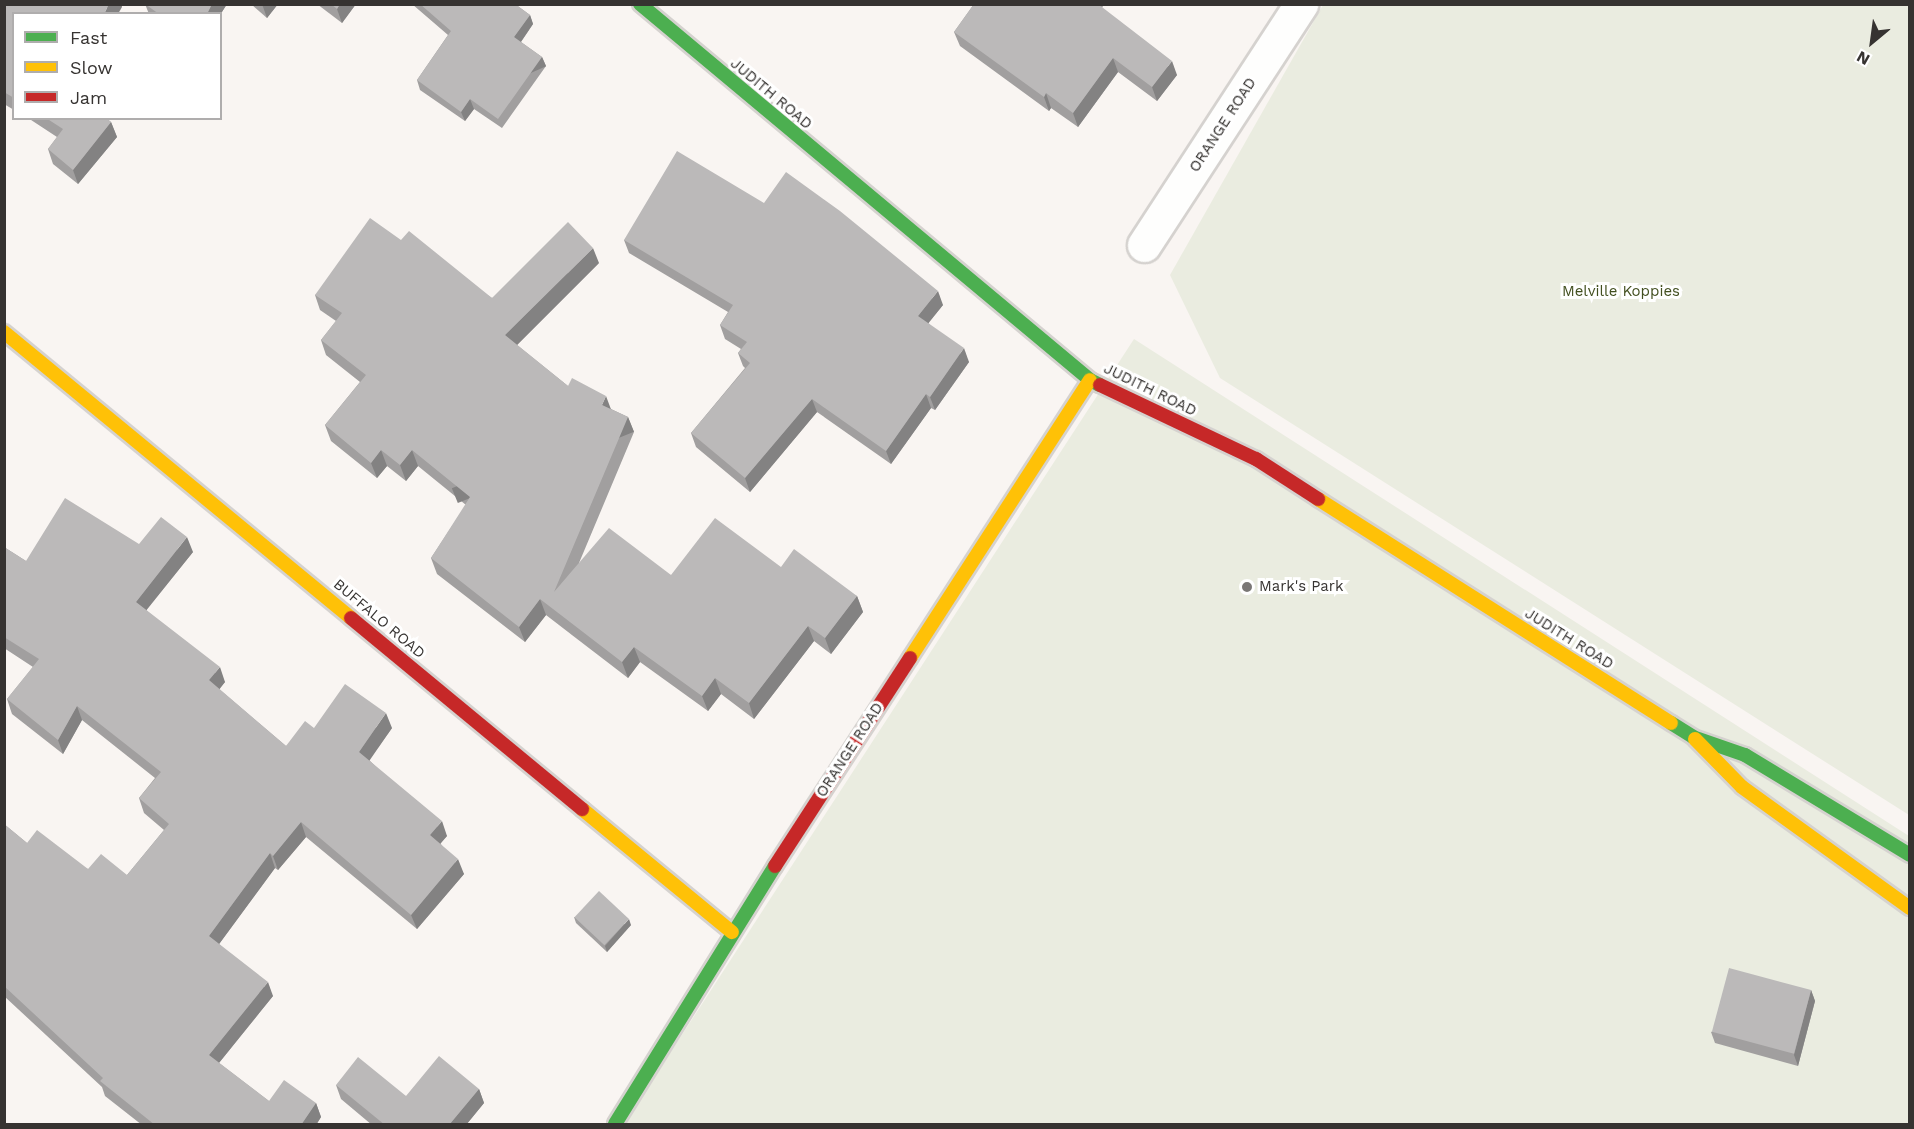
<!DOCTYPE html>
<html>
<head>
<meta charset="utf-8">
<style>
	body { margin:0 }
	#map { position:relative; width:1914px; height:1129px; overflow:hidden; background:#f9f5f2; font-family:"Work Sans",sans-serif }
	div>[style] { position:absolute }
	.green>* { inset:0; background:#eaece0 }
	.roads { filter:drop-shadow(2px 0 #d5d2cf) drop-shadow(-2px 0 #d5d2cf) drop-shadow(0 2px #d5d2cf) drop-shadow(0 -2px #d5d2cf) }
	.street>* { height:33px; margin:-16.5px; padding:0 16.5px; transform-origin:16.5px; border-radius:16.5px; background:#fefefd }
	.fast>* { height:14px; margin:-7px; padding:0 7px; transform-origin:7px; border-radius:7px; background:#4caf50 }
	.slow>* { height:14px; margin:-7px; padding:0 7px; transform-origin:7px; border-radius:7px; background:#ffc107 }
	.jam>* { height:14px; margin:-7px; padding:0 7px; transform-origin:7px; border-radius:7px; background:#c62828 }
	.wall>* { inset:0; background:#a19f9f }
	.shaded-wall>* { inset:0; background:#838282; transform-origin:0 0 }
	.building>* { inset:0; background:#bbb9b9; transform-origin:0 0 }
	.dots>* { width:16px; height:16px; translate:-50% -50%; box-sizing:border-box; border:3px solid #fff; border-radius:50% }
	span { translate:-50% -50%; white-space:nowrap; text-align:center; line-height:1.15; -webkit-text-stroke:6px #fff; paint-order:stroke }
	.street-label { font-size:15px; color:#363331 }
	.park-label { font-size:15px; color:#424f1f }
	.poi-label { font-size:15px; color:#363331 }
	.left { translate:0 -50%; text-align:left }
	.frame { position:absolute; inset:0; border:6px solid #363331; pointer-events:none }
	.legend { position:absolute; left:12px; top:12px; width:210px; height:108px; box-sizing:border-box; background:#fff; border:2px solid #afadad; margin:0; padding:8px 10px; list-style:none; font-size:18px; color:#363331 }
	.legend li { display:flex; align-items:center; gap:12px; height:30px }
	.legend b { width:30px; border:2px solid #afadad }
	.north { position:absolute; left:1842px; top:12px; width:60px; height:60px; -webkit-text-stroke:4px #fff; paint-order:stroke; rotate:209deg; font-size:16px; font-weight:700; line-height:24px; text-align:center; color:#363331 }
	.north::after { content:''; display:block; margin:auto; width:21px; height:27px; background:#363331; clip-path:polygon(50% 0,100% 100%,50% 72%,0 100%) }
</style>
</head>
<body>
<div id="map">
	<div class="green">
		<i style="clip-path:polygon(1323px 5px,1909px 5px,1909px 815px,1220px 378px,1170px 275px)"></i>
		<i style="clip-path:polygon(1134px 339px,1909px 836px,1909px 1124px,624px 1124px)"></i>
	</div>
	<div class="roads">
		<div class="street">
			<i style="left:1144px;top:245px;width:288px;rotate:-56.9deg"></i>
		</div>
		<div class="fast">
			<i style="left:640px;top:4px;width:586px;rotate:39.88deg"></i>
			<i style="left:1090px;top:380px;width:11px;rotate:27deg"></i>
			<i style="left:1671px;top:723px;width:26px;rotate:32deg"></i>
			<i style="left:1693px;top:737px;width:55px;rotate:19.1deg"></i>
			<i style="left:1745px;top:755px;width:193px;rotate:31.2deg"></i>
			<i style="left:615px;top:1124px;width:304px;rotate:-58.2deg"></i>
		</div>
		<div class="slow">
			<i style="left:4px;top:332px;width:450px;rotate:39.5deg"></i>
			<i style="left:1318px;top:499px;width:418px;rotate:32.4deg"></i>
			<i style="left:910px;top:658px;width:331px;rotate:-57.1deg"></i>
			<i style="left:1695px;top:739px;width:67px;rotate:45.6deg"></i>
			<i style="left:1742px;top:787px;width:207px;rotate:35.8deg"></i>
			<i style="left:582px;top:809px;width:194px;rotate:39.4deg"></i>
		</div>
		<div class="jam">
			<i style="left:1100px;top:385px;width:173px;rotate:25.4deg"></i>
			<i style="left:1256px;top:459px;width:74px;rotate:32.8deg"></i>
			<i style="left:351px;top:618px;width:300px;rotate:39.6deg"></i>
			<i style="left:775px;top:866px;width:248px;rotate:-57deg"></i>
		</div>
	</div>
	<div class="wall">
		<i style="clip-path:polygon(4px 4px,121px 4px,122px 7px,14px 14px,14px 110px,4px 104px)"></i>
		<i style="clip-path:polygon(145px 4px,227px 4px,220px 15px,220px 14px,149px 14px)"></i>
		<i style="clip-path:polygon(251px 4px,278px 4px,267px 18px)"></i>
		<i style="clip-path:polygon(317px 4px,356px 4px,342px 23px)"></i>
		<i style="clip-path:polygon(412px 4px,515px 4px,530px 15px,533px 24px,521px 42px,542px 57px,546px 66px,502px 128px,474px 109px,465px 121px,420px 90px,417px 80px,448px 35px)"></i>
		<i style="clip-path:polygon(974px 4px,1104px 4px,1102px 8px,1177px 75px,1157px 101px,1118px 72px,1078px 127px,1051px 108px,1049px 111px,960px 46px,954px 32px)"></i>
		<i style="clip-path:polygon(28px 118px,106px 118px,111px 122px,117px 137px,78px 184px,53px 164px,48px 149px,57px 137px)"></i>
		<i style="clip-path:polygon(764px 203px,943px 305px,928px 323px,969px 362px,935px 410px,931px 408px,891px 464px,817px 412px,750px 492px,696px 447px,691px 433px,745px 368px,743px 366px,738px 353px,741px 349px,725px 339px,720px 325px,728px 312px,629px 253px,624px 240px)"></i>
		<i style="clip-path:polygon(401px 240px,492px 298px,599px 263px,517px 345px,568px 386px,611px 409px,628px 417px,634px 432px,579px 563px,671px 575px,781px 567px,857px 596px,863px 612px,831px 654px,814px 641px,754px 719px,721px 694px,708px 711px,640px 662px,628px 678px,546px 615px,525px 642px,437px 574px,431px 558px,466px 505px,418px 466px,406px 481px,387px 466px,377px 478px,331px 441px,325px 425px,360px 382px,326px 355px,321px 340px,336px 321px,320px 310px,315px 295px)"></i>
		<i style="clip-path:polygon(139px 544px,193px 552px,146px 610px,225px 682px,219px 689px,286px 746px,314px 728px,392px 728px,369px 760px,447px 836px,440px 843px,464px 874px,417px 929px,306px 837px,278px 870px,275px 868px,219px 944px,273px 996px,219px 1063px,269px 1101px,316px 1103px,321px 1117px,316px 1125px,142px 1125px,105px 1096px,102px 1087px,4px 996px,4px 824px,27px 843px,88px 869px,127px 875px,164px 830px,144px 813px,139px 798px,155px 778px,82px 720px,63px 754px,12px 714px,7px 699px,33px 667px,4px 648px,4px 547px,26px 561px)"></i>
		<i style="clip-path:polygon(574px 917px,631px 925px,607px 952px,576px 923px)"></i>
		<i style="clip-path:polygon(1811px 990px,1815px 1001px,1798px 1066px,1715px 1043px,1711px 1032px)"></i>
		<i style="clip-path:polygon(336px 1085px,406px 1096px,479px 1089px,484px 1103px,466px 1125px,372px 1125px,341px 1099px)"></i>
	</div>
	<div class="shaded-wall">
		<i style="clip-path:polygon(109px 4px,121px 4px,122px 7px,118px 14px,104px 14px)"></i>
		<i style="clip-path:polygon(212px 4px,227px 4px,220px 15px,220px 14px,207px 14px)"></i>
		<i style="clip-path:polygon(262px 4px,278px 4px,267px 18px)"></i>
		<i style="clip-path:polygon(340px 4px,356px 4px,342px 23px,337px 9px)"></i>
		<i style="clip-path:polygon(530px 15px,533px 24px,518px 46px,514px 37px)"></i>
		<i style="left:542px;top:57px;width:10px;height:76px;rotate:66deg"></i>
		<i style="clip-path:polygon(1113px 58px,1118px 72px,1078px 127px,1073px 113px)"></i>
		<i style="clip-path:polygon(1172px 61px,1177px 75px,1157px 101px,1152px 87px)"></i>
		<i style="clip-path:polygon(1046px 93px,1051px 108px,1049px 111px,1044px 97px)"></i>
		<i style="clip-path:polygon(470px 99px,474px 109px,465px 121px,461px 112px)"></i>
		<i style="clip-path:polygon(111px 122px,117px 137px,78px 184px,73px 170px)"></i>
		<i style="clip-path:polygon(593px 248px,599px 263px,511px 351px,505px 335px)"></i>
		<i style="clip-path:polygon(938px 291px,943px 305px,923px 330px,918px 316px)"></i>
		<i style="clip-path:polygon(964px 348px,969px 362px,935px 410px,930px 397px)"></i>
		<i style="clip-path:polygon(926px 394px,931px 408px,891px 464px,886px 451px)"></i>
		<i style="clip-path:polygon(606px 396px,612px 412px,602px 405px)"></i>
		<i style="clip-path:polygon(812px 399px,817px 412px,750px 492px,745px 478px)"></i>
		<i style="left:628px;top:417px;width:16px;height:190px;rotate:68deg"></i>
		<i style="clip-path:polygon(381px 450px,387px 466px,377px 478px,371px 463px)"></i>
		<i style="clip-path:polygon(412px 450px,418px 466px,406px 481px,400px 465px)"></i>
		<i style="clip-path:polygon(187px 537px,193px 552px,141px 617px,136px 602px)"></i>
		<i style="clip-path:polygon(857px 596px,863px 612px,831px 654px,825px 638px)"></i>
		<i style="clip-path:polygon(540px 599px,546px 615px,525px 642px,519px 627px)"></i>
		<i style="clip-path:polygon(808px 626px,814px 641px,754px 719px,749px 703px)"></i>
		<i style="clip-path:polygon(634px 647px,640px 662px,628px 678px,622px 662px)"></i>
		<i style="clip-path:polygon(220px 667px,225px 682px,215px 695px,209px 680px)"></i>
		<i style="clip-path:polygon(715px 678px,721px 694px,708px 711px,702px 696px)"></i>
		<i style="clip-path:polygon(77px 706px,82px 720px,63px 754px,58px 740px)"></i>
		<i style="clip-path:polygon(386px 713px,392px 728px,365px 767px,359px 752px)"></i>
		<i style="clip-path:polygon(442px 821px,447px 836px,436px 849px,430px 835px)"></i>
		<i style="clip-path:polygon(301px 822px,306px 837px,278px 870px,273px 856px)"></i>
		<i style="clip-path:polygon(270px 853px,275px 868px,214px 951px,209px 936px)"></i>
		<i style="clip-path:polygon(458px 859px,464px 874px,417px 929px,411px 915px)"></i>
		<i style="clip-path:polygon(629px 919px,631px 925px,607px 952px,605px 946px)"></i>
		<i style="clip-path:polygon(268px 982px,273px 996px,214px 1069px,209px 1055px)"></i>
		<i style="clip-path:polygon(1811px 990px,1815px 1001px,1798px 1066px,1794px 1055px)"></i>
		<i style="clip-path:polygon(479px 1089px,484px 1103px,466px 1125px,449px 1125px)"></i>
		<i style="clip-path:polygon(316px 1103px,321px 1117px,316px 1125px,301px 1125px)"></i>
	</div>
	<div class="building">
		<i style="clip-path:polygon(4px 4px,109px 4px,104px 14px,14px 14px,14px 98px,4px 92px)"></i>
		<i style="clip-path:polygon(145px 4px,212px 4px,207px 14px,159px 14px)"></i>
		<i style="clip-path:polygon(331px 4px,340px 4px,337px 9px)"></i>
		<i style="clip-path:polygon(420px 4px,515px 4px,530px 15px,514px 37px,542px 57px,498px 119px,470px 99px,461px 112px,417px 80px,451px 31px)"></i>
		<i style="clip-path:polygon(974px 4px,1098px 4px,1172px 61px,1152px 87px,1113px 58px,1073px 113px,1046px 93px,1044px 97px,954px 32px)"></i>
		<i style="clip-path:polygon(46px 118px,106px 118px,111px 122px,73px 170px,48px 149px,63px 129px)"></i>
		<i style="clip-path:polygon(677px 151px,764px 203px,786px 172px,840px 211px,938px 291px,918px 316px,964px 348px,930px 397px,926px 394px,886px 451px,812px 399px,745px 478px,691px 433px,750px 363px,738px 353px,747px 342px,720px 325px,733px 305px,624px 240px)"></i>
		<i style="clip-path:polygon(370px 218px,401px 240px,409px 231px,492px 298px,568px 222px,593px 248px,505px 335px,568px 386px,572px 378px,606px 396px,602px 405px,628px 417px,554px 592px,609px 528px,671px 575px,715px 518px,781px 567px,794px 549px,857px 596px,825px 638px,808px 626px,749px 703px,715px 678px,702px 696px,634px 647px,622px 662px,540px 599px,519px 627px,431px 558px,470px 497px,412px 450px,400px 465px,381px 450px,371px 463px,325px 425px,366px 375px,321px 340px,342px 313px,315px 295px)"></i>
		<i style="clip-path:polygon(65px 498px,139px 544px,161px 517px,187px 537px,136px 602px,220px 667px,209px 680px,286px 746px,305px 721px,314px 728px,345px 684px,386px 713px,359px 752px,442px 821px,430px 835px,458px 859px,411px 915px,301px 822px,273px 856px,270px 853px,209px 936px,268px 982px,209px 1055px,269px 1101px,284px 1080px,316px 1103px,301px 1125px,155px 1125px,100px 1081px,103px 1078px,4px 986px,4px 824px,27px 843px,37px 830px,88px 869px,101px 854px,127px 875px,169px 824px,139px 798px,161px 772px,77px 706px,58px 740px,7px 699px,39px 659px,4px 637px,4px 547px,26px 561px)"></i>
		<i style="left:599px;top:891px;width:41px;height:36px;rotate:43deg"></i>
		<i style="left:1729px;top:968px;width:85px;height:66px;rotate:15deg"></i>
		<i style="clip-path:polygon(439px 1056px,479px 1089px,449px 1125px,385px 1125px,336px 1085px,358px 1057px,406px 1096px)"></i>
	</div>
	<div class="dots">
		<i style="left:1247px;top:587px;background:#7a7775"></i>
	</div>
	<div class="street-label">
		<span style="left:771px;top:94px;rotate:40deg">JUDITH ROAD</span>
		<span style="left:1223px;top:125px;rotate:-57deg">ORANGE ROAD</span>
		<span style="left:1150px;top:390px;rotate:26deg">JUDITH ROAD</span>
		<span style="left:379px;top:619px;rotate:40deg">BUFFALO ROAD</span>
		<span style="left:1569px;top:639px;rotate:32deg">JUDITH ROAD</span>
		<span style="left:850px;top:750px;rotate:-57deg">ORANGE ROAD</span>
	</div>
	<div class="park-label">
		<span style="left:1621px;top:292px">Melville Koppies</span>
	</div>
	<div class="poi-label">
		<span class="left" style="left:1259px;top:587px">Mark's Park</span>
	</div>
	<div class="frame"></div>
	<ul class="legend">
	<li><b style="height:8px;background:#4caf50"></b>Fast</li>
	<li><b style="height:8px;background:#ffc107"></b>Slow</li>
	<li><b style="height:8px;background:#c62828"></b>Jam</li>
	</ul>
	<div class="north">N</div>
</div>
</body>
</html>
